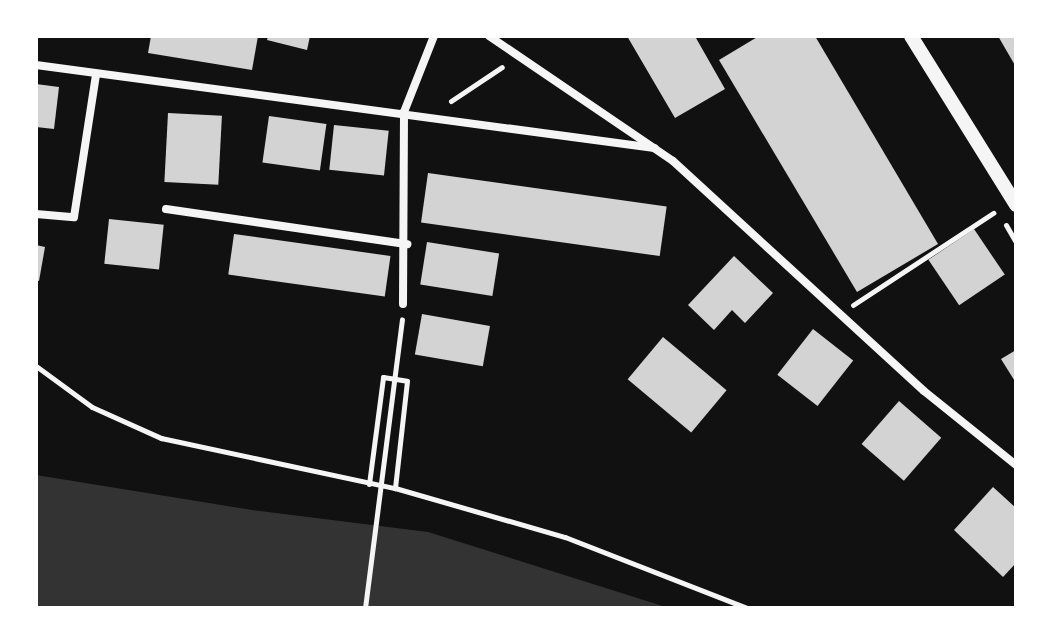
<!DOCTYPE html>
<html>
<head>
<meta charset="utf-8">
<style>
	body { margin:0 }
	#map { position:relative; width:1052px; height:644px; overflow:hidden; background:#111; font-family:Arial,sans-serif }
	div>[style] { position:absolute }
	.water>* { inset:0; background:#333 }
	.building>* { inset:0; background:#d3d3d3; transform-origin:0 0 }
	.path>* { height:5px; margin:-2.5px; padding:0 2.5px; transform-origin:2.5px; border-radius:2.5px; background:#f5f5f5 }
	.minor>* { height:8px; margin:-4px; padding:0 4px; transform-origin:4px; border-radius:4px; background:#f5f5f5 }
	.tertiary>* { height:14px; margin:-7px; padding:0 7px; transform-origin:7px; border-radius:7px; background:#f5f5f5 }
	span { translate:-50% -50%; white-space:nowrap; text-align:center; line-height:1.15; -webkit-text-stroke:8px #fff; paint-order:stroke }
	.frame { position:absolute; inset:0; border:38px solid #fff; pointer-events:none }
</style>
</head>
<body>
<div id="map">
	<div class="water">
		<i style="clip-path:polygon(36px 475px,252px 510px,428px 532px,669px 608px,36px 608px)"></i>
	</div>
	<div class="building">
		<i style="clip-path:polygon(151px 36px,258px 36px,252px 70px,148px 53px)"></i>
		<i style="clip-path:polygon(268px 36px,310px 36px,307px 50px,267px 40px)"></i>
		<i style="clip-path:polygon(627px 36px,699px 36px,696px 38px,725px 89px,675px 118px)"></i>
		<i style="clip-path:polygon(759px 36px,815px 36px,938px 244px,857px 292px,719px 60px)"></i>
		<i style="clip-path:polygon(998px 36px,1016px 36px,1016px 67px)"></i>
		<i style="clip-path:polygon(36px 84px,59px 87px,54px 129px,36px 127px)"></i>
		<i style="left:168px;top:113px;width:54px;height:69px;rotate:3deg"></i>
		<i style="left:269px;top:116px;width:58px;height:47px;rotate:8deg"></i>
		<i style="left:334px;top:125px;width:55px;height:45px;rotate:6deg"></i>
		<i style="left:428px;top:173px;width:241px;height:50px;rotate:8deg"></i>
		<i style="left:109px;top:219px;width:55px;height:45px;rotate:6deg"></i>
		<i style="left:974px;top:229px;width:55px;height:55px;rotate:56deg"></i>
		<i style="left:234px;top:234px;width:158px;height:41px;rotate:8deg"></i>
		<i style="left:427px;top:242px;width:73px;height:43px;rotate:9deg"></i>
		<i style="clip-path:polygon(36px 245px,45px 247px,39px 281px,36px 280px)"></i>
		<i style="clip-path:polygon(734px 256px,773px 293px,745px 323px,732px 310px,714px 330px,688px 305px)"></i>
		<i style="left:422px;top:314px;width:69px;height:41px;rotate:10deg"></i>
		<i style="left:813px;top:329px;width:51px;height:58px;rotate:38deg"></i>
		<i style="left:663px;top:337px;width:83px;height:55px;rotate:40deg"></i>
		<i style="clip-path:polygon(1016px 350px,1016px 383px,1001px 359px)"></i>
		<i style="left:899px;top:401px;width:56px;height:57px;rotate:41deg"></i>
		<i style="clip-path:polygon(993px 487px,1016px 508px,1016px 563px,1003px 577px,954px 530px)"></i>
	</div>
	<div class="path">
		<i style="left:451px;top:101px;width:61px;rotate:-33.7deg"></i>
		<i style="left:1006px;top:225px;width:20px;rotate:60deg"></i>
		<i style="left:853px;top:305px;width:168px;rotate:-33.3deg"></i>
		<i style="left:36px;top:366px;width:69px;rotate:36.2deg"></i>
		<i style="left:92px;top:407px;width:76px;rotate:24.2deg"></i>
		<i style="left:161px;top:438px;width:239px;rotate:12.1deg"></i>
		<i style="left:395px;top:488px;width:177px;rotate:16.1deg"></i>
		<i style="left:565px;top:537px;width:195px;rotate:21.3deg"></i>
		<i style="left:369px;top:484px;width:108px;rotate:-82.5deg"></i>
		<i style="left:383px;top:377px;width:24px;rotate:9deg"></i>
		<i style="left:407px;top:381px;width:108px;rotate:96.4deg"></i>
		<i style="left:365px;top:608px;width:291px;rotate:-82.7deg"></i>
	</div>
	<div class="minor">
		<i style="left:489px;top:36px;width:222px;rotate:34.2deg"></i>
		<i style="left:673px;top:161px;width:340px;rotate:42.5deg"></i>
		<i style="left:924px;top:391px;width:118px;rotate:38.8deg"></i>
		<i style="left:36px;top:65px;width:624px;rotate:7.65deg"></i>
		<i style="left:166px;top:209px;width:244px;rotate:8.3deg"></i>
		<i style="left:36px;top:214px;width:38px;rotate:5deg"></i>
		<i style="left:74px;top:217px;width:144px;rotate:-81.2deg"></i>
		<i style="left:403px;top:304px;width:192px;rotate:-89.7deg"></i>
		<i style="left:404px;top:112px;width:82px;rotate:-68.5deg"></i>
	</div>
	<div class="tertiary">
		<i style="left:911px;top:36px;width:199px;rotate:58.1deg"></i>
	</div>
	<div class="frame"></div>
</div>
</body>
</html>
